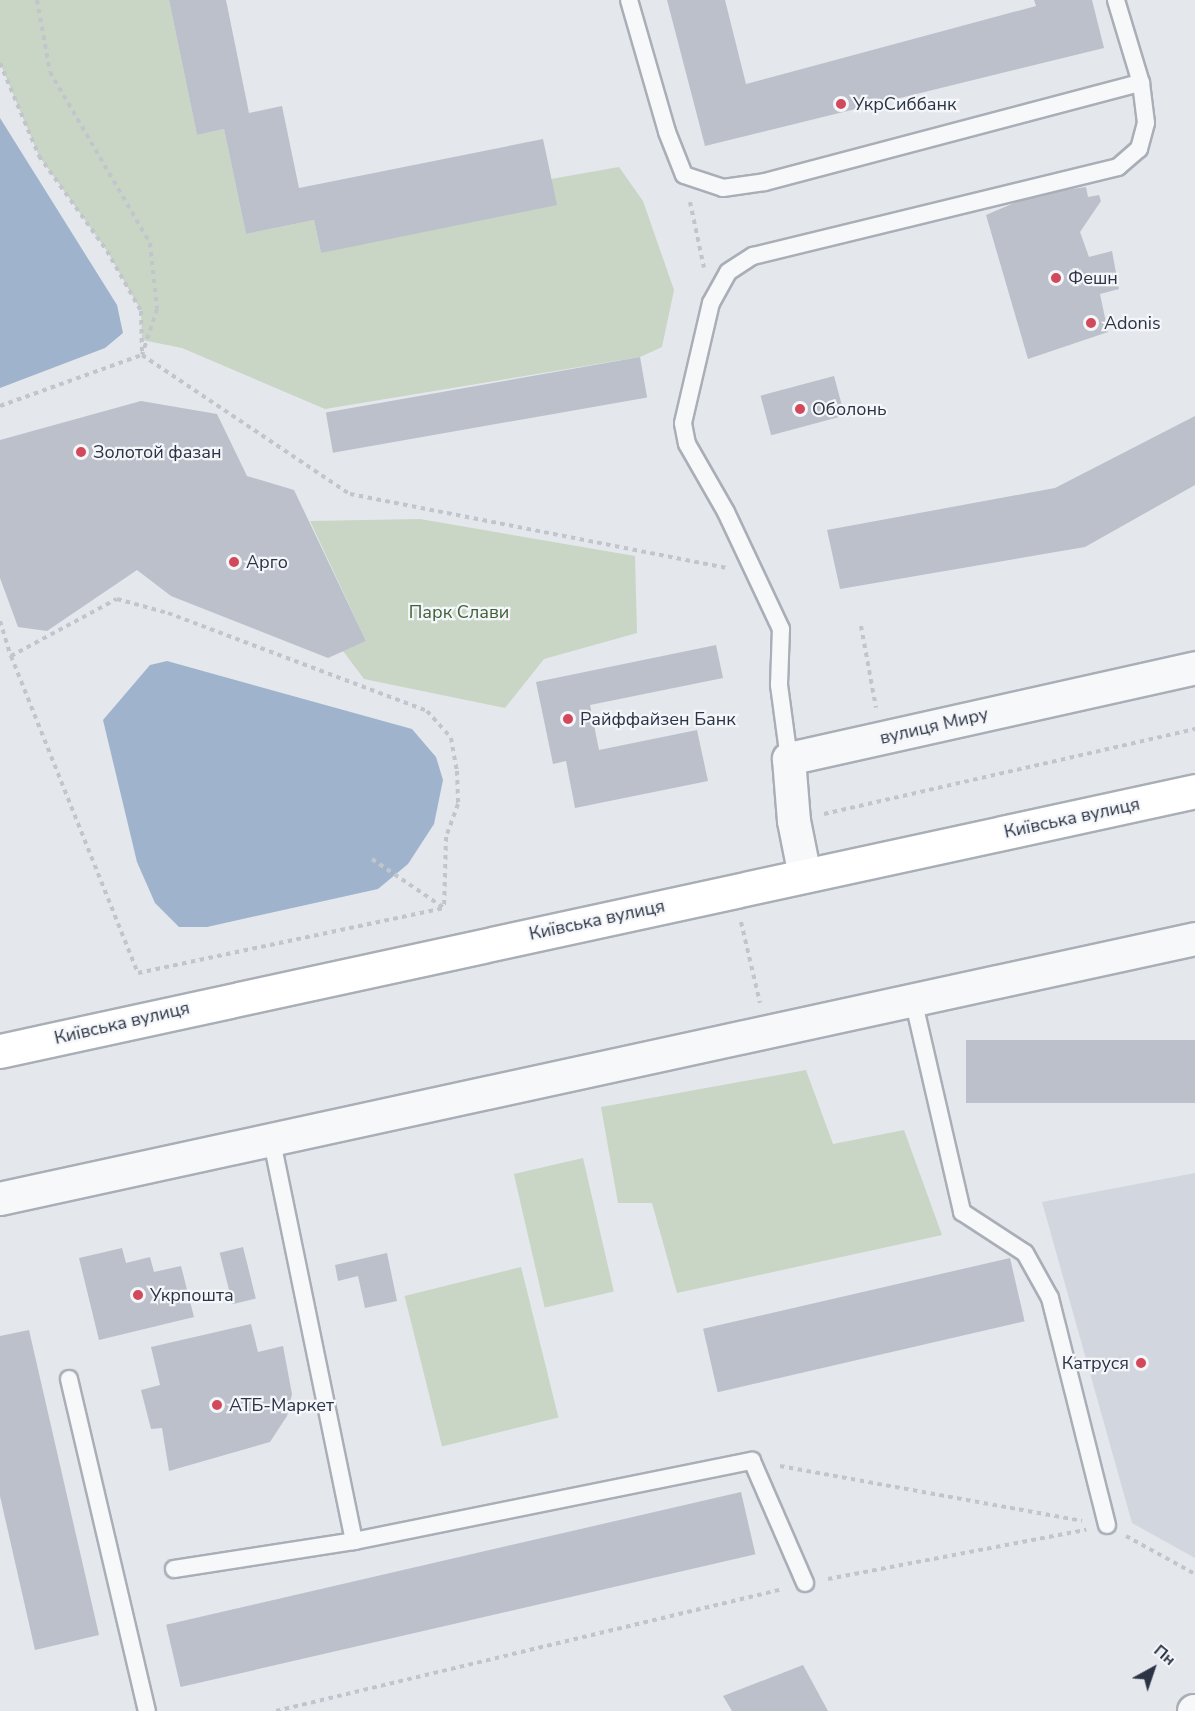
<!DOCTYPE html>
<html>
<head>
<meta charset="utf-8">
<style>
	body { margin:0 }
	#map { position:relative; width:1195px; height:1711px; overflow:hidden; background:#e4e7ec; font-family:"Nunito Sans",sans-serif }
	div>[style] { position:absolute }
	.built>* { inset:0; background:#d2d6de }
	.green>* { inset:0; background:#c9d6c5; transform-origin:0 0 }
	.water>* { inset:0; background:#9fb4cc }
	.building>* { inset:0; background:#bbc0ca; transform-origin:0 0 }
	.path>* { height:4px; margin-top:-2px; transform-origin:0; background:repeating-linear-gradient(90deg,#c2c5cb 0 4.5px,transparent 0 9px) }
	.roads { filter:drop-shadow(2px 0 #a9aeb7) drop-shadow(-2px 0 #a9aeb7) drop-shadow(0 2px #a9aeb7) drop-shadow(0 -2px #a9aeb7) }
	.service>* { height:16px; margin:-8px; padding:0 8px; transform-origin:8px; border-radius:8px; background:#f7f8fa }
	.minor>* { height:32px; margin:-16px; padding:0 16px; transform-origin:16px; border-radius:16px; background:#f7f8fa }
	.primary>* { height:33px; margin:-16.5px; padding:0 16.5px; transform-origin:16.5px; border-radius:16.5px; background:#fff }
	.dots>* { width:16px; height:16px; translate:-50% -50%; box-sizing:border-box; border:3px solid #f4f6f9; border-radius:50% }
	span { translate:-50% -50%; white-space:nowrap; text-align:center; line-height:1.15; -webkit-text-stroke:4.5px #f4f6f9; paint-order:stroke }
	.poi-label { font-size:18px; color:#2b3445 }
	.left { translate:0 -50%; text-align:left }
	.right { translate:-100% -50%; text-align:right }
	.park-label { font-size:18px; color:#3f6138 }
	.street-label { font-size:18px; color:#2b3445 }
	.north { position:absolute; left:1123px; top:1639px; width:60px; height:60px; -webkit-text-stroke:4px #f4f6f9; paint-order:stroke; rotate:40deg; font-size:16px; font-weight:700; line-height:24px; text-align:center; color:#2b3445 }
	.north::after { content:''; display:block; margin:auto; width:21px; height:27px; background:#2b3445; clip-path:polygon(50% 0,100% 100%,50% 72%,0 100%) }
</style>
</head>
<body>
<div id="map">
	<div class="built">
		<i style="clip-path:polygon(1195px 1173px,1195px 1558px,1132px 1523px,1042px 1202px)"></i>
	</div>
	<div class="green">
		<i style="clip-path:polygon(0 0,169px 0,197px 135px,224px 129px,246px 234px,314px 220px,321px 253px,551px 179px,619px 167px,643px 201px,674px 290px,662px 347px,640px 357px,325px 409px,182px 348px,142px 340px,141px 311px,107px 251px,39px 156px,0 63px)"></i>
		<i style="clip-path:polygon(420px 519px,635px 556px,637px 633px,544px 659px,505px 708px,364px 679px,343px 651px,366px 641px,310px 521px)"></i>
		<i style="clip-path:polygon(806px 1070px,833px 1144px,904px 1130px,942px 1235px,677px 1293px,652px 1203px,618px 1203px,601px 1107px)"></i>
		<i style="left:583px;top:1158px;width:137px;height:71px;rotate:77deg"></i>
		<i style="left:521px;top:1267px;width:155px;height:120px;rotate:76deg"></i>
	</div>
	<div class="water">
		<i style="clip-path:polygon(0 118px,117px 305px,123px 333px,105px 348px,0 388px)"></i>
		<i style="clip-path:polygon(167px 661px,412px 729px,436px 757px,443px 780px,434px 824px,408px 864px,378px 889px,207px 927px,179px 927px,155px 903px,137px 862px,103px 720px,150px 665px)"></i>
	</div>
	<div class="building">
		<i style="clip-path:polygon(169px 0,226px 0,249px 113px,282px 106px,299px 188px,543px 139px,557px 205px,321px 253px,314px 220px,246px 234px,224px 129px,197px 135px)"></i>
		<i style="clip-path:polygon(667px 0,725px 0,746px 84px,1036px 6px,1034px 0,1092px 0,1104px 48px,705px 146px)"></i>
		<i style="clip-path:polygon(1086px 187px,1088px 197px,1099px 195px,1101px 201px,1080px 232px,1089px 257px,1112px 251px,1119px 289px,1100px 294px,1108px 332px,1028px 359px,986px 215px,1035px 194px)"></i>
		<i style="left:640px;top:357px;width:41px;height:319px;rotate:80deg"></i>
		<i style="left:834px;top:376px;width:41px;height:76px;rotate:75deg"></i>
		<i style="clip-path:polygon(141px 401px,217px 414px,247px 476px,294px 490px,366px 641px,328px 658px,171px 596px,137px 570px,47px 631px,18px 627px,0 578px,0 440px)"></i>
		<i style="clip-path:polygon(1195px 416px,1195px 485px,1085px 547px,840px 589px,827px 530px,1055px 488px)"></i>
		<i style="clip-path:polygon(716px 645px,723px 678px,590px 705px,599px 750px,697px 730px,708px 781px,575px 808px,566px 761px,553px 764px,536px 682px)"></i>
		<i style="left:1195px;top:1040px;width:63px;height:229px;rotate:90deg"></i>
		<i style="left:243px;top:1247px;width:53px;height:24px;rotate:76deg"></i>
		<i style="clip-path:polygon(122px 1248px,126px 1263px,150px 1257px,154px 1272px,181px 1266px,194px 1317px,99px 1340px,79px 1258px)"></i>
		<i style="clip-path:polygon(387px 1253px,397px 1301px,365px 1308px,358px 1276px,338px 1281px,335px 1265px)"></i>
		<i style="left:1010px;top:1258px;width:65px;height:315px;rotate:77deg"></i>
		<i style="clip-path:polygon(251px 1324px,258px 1352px,283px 1346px,292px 1394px,287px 1416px,270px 1442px,169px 1471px,162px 1428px,151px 1429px,141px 1390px,160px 1385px,151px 1347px)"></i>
		<i style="clip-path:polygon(29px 1330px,99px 1635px,35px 1650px,0 1496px,0 1336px)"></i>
		<i style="left:741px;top:1492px;width:64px;height:590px;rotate:77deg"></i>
		<i style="clip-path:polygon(803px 1665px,828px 1711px,732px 1711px,723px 1696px)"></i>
	</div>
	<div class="path">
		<i style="left:37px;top:0;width:73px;rotate:79.8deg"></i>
		<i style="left:50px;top:72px;width:198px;rotate:59.7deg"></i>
		<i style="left:150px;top:243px;width:66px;rotate:83.9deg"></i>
		<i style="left:157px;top:309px;width:48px;rotate:108.1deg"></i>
		<i style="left:0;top:63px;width:101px;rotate:67.2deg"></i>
		<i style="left:39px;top:156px;width:117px;rotate:54.4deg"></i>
		<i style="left:107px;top:251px;width:69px;rotate:60.5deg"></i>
		<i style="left:141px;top:311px;width:40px;rotate:88.6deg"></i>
		<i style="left:690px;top:202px;width:67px;rotate:78deg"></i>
		<i style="left:0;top:406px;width:151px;rotate:-19.8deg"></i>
		<i style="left:142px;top:355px;width:250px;rotate:33.8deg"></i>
		<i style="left:350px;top:494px;width:384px;rotate:11.1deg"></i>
		<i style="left:0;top:621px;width:37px;rotate:73deg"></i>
		<i style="left:11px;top:656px;width:341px;rotate:68.2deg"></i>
		<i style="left:138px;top:973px;width:313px;rotate:-12deg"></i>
		<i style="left:861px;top:626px;width:83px;rotate:79.6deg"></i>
		<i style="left:11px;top:656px;width:120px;rotate:-28.3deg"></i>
		<i style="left:117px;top:599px;width:53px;rotate:15.4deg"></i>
		<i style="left:168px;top:613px;width:277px;rotate:20.7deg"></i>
		<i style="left:427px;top:711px;width:36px;rotate:48deg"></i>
		<i style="left:451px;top:738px;width:34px;rotate:80deg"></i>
		<i style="left:457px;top:771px;width:33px;rotate:88deg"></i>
		<i style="left:458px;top:804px;width:35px;rotate:110deg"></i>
		<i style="left:446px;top:837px;width:71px;rotate:91.6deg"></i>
		<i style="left:824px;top:814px;width:381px;rotate:-12.9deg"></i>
		<i style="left:372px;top:859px;width:87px;rotate:34.2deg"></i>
		<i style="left:741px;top:922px;width:83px;rotate:76.8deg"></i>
		<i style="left:780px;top:1466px;width:307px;rotate:10.3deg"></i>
		<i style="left:1126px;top:1536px;width:79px;rotate:28.8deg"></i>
		<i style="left:828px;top:1579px;width:263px;rotate:-10.8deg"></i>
		<i style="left:276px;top:1711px;width:521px;rotate:-13.53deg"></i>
	</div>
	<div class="roads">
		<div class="service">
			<i style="left:629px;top:0;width:137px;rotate:73.9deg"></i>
			<i style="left:667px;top:132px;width:46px;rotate:68.4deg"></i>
			<i style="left:684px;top:175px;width:41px;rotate:18.4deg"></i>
			<i style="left:723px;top:188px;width:42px;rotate:-8.1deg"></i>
			<i style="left:765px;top:182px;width:389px;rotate:-14.8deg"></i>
			<i style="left:789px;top:759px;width:75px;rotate:-97.7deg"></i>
			<i style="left:779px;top:685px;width:56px;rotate:-88deg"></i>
			<i style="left:781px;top:629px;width:129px;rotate:-115.2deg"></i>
			<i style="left:726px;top:512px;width:78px;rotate:-119.8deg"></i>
			<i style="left:687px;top:444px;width:21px;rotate:-101deg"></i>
			<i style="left:683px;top:423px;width:123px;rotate:-76.9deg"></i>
			<i style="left:711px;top:303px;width:35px;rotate:-61deg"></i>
			<i style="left:728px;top:272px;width:30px;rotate:-33deg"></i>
			<i style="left:753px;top:256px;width:376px;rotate:-13.7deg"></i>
			<i style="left:1118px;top:167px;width:28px;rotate:-41deg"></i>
			<i style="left:1139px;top:149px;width:27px;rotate:-75deg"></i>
			<i style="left:1146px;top:123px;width:40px;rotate:-97.1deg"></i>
			<i style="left:1141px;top:83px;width:87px;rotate:-106.8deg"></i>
			<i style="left:913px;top:999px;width:219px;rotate:77deg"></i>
			<i style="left:962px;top:1212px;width:75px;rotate:33.1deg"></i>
			<i style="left:1025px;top:1253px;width:51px;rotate:60.9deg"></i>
			<i style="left:1050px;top:1298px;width:234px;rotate:75.9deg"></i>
			<i style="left:69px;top:1379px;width:341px;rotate:76.8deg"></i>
			<i style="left:354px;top:1541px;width:406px;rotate:-11.4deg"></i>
			<i style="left:752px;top:1461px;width:133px;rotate:66.5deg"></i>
			<i style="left:174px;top:1569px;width:182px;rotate:-8.8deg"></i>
			<i style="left:354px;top:1541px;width:411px;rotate:-101.6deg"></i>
		</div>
		<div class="minor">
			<i style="left:805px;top:876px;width:56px;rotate:-101.3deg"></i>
			<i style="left:794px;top:821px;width:62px;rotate:-94.6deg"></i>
			<i style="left:789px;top:759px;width:416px;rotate:-12.6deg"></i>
			<i style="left:0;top:1199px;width:1223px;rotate:-12.27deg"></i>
			<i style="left:1194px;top:1711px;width:1px"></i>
		</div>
		<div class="primary">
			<i style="left:0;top:1051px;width:1223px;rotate:-12.27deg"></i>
		</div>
	</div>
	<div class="dots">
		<i style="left:841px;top:104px;background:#d1495b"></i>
		<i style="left:1056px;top:278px;background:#d1495b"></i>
		<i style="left:1091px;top:323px;background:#d1495b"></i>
		<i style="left:800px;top:409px;background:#d1495b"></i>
		<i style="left:81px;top:452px;background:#d1495b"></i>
		<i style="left:234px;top:562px;background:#d1495b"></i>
		<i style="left:568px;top:719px;background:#d1495b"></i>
		<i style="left:138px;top:1295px;background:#d1495b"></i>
		<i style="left:1141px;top:1363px;background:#d1495b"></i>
		<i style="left:217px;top:1405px;background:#d1495b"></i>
	</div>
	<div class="poi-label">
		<span class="left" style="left:853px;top:104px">УкрСиббанк</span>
		<span class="left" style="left:1068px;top:278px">Фешн</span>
		<span class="left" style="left:1104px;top:323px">Adonis</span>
		<span class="left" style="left:812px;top:409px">Оболонь</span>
		<span class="left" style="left:93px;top:452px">Золотой фазан</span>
		<span class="left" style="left:246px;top:562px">Арго</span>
		<span class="left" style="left:580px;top:719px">Райффайзен Банк</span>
		<span class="left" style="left:150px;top:1295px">Укрпошта</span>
		<span class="right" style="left:1129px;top:1363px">Катруся</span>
		<span class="left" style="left:229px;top:1405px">АТБ-Маркет</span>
	</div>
	<div class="park-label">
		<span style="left:459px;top:612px">Парк Слави</span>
	</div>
	<div class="street-label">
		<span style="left:934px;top:726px;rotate:-13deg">вулиця Миру</span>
		<span style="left:1072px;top:818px;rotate:-12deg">Київська вулиця</span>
		<span style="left:597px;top:920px;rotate:-12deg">Київська вулиця</span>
		<span style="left:122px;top:1023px;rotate:-13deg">Київська вулиця</span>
	</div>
	<div class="north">Пн</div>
</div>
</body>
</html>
